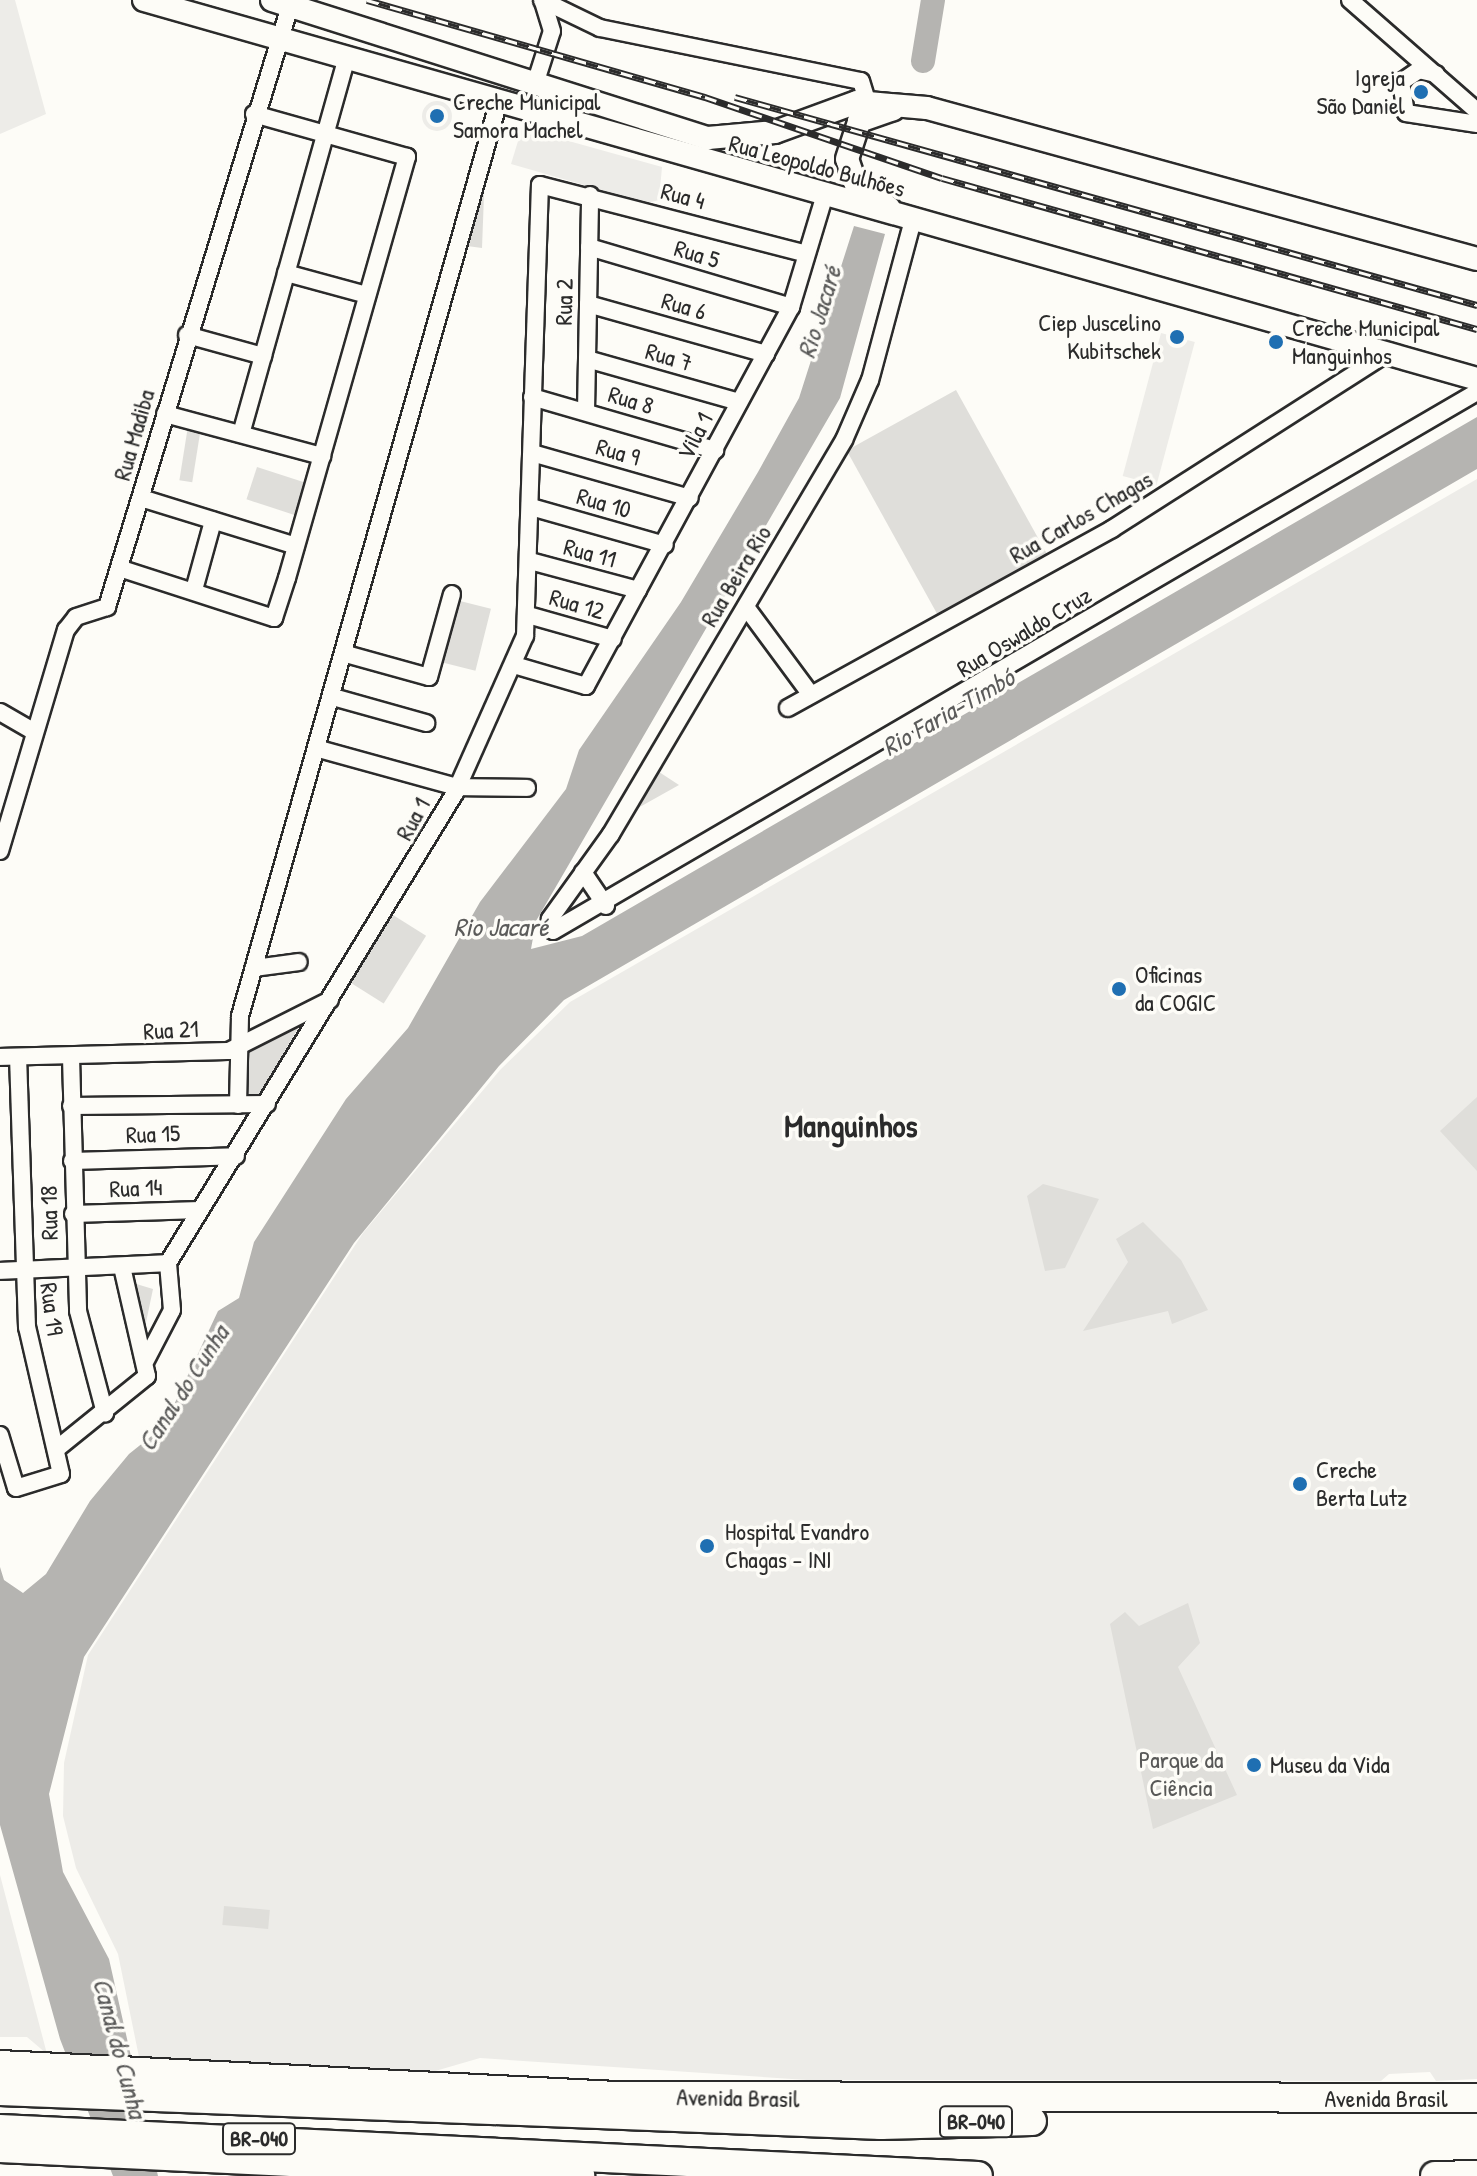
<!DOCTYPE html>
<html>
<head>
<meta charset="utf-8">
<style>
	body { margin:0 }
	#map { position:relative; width:1477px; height:2176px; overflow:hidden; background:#fdfcf7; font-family:"Patrick Hand",sans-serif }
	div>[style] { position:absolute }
	.built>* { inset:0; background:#edece8; transform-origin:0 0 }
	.round { border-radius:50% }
	.green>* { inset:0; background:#dfdeda; transform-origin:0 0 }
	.water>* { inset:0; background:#b5b4b1 }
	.river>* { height:24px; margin:-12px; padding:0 12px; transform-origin:12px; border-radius:12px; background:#b5b4b1 }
	.roads { filter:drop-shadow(2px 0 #2b2b2b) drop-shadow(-2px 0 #2b2b2b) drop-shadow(0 2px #2b2b2b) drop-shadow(0 -2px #2b2b2b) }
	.street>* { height:16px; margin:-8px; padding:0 8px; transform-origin:8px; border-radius:8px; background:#fdfcf7 }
	.secondary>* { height:22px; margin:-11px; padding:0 11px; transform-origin:11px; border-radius:11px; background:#fdfcf7 }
	.highway>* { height:28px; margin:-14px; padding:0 14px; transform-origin:14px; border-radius:14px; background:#fdfcf7 }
	.rail>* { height:7px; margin-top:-3.5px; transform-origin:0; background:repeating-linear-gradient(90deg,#fdfcf7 0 12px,#2b2b2b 0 24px); box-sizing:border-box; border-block:2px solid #2b2b2b }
	.dots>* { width:22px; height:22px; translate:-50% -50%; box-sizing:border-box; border:4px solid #fdfcf7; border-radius:50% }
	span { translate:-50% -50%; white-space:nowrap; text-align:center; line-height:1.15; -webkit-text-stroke:7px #fdfcf7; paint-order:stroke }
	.shield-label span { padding:2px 6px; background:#fdfcf7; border:2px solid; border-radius:6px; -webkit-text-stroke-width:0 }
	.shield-label { font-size:22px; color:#2b2b2b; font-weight:700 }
	.poi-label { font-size:24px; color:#2b2b2b }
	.right { translate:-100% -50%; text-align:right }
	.left { translate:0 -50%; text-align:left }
	.street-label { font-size:24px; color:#2b2b2b }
	.park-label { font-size:24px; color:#585857 }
	.water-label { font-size:26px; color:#5b5b5a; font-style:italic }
	.district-label { font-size:32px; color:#2b2b2b; font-weight:700 }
</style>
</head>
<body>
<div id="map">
	<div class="built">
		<i style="clip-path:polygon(0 0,15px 0,46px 114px,0 134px)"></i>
		<i class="round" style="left:422px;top:101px;width:30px;height:30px"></i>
		<i style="clip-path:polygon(522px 128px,662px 167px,659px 200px,647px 203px,511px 164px)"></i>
		<i style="left:1161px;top:333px;width:35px;height:148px;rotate:15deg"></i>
		<i style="clip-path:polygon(1477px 479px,1477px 2079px,1436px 2081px,1430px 2072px,1389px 2074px,1381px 2081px,807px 2080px,480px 2058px,425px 2074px,140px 2062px,118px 1954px,76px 1868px,63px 1816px,64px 1763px,88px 1655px,363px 1233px,500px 1070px,570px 1002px)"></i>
		<i style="clip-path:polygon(0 1875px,47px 2054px,27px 2037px,0 2037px)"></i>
	</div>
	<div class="green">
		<i style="clip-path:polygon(481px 191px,484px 195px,482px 248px,467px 246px)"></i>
		<i style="left:956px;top:390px;width:195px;height:125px;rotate:61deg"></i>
		<i style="left:188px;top:426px;width:13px;height:55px;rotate:9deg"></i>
		<i style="left:257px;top:467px;width:56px;height:34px;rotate:18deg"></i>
		<i style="left:456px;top:600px;width:36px;height:64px;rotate:14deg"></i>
		<i style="clip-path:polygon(656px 770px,679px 785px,629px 813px)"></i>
		<i style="left:393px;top:915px;width:39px;height:80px;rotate:32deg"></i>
		<i style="clip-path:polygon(303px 1020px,259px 1095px,247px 1097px,248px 1048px)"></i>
		<i style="clip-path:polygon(1477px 1097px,1477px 1171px,1440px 1131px)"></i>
		<i style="clip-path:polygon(1043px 1184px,1099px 1199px,1065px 1268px,1045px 1271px,1027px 1196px)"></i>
		<i style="clip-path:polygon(1143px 1222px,1181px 1260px,1208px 1310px,1172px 1324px,1168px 1311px,1083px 1331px,1128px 1262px,1116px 1239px)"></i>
		<i style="clip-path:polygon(133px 1283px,153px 1289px,144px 1332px)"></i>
		<i style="clip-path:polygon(1188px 1603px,1200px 1643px,1178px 1667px,1237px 1795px,1153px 1829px,1110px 1624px,1125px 1612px,1139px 1626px)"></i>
		<i style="left:224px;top:1906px;width:46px;height:19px;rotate:5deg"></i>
	</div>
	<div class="water">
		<i style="clip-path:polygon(854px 226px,885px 234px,840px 398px,536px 921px,531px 949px,582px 936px,1477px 417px,1477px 469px,564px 1000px,499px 1066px,354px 1243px,84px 1657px,49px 1794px,63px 1872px,109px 1959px,158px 2176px,113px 2176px,60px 2039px,0 1825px,0 1567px,4px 1580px,23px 1593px,46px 1574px,90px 1501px,129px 1454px,164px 1426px,218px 1311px,239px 1298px,254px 1242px,346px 1099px,408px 1028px,480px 902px,566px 789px,579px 750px,681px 602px,758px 472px,799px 398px)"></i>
	</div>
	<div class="river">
		<i style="left:923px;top:61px;width:62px;rotate:-80.7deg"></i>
	</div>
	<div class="roads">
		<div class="street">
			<i style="left:542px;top:0;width:64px;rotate:25.8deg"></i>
			<i style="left:600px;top:28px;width:266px;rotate:11.5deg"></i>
			<i style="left:861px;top:81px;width:21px;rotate:73deg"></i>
			<i style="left:1350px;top:0;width:169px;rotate:41.2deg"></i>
			<i style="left:1436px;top:74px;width:17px;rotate:-167deg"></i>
			<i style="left:1419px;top:70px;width:22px;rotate:146deg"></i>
			<i style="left:1401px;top:82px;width:31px;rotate:81deg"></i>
			<i style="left:1406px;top:113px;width:72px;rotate:8.8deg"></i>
			<i style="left:536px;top:81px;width:52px;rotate:-72.3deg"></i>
			<i style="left:552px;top:31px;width:31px;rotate:-107deg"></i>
			<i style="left:913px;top:220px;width:166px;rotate:105deg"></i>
			<i style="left:870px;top:380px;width:65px;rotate:113.4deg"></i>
			<i style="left:844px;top:440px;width:458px;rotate:120.6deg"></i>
			<i style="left:611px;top:834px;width:105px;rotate:125.7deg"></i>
			<i style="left:550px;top:919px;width:12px;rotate:76deg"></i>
			<i style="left:553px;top:931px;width:1070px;rotate:-30.26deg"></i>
			<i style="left:589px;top:247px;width:211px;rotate:16.5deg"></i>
			<i style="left:286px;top:273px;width:84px;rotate:15.2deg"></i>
			<i style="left:588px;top:304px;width:185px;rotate:15.7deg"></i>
			<i style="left:187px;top:335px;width:79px;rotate:15.4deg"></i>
			<i style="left:587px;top:359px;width:158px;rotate:15.8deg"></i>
			<i style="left:532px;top:397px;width:191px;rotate:16.2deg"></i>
			<i style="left:586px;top:411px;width:216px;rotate:-88.9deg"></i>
			<i style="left:165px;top:414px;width:163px;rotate:15deg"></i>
			<i style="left:241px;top:434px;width:391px;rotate:-74.3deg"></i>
			<i style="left:532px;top:453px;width:164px;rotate:15.9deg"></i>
			<i style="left:141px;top:498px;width:162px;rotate:17.2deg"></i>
			<i style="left:531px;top:507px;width:139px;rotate:15.8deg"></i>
			<i style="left:530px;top:561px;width:112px;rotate:15deg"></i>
			<i style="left:119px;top:568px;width:163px;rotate:17.9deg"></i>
			<i style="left:274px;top:618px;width:42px;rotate:-72deg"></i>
			<i style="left:287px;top:578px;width:438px;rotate:-74.1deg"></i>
			<i style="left:407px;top:157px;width:159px;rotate:-164.3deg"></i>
			<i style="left:194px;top:590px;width:72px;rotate:-74.6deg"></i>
			<i style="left:746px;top:607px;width:109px;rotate:53.5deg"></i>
			<i style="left:528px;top:615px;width:88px;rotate:15.8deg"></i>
			<i style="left:346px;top:654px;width:86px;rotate:15.5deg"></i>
			<i style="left:429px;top:677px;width:86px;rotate:-74.5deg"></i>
			<i style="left:514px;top:665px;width:75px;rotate:16.3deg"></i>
			<i style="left:586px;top:686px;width:431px;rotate:-61.6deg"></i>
			<i style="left:791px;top:307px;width:114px;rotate:-73.2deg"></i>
			<i style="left:333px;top:697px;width:97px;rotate:15.6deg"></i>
			<i style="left:788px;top:708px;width:370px;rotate:-28.9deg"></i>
			<i style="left:1112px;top:529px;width:329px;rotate:-32.6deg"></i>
			<i style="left:0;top:712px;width:39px;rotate:30deg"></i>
			<i style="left:319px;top:749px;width:143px;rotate:15.4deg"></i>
			<i style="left:457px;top:787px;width:70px;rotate:0.8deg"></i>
			<i style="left:0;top:851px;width:231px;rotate:-73.4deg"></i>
			<i style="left:66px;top:630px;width:16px;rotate:-52deg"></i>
			<i style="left:76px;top:617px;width:33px;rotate:-18deg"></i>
			<i style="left:107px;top:607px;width:628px;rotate:-73.06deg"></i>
			<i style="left:583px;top:872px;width:41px;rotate:55.9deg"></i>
			<i style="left:254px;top:968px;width:45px;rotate:-7.6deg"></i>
			<i style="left:0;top:1057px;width:229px;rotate:-1.5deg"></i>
			<i style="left:229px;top:1051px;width:113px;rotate:-26.8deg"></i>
			<i style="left:71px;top:1057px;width:254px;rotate:88.4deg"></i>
			<i style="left:78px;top:1311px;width:106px;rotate:75.2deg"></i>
			<i style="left:238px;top:1105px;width:89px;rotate:-88.7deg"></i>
			<i style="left:240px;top:1016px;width:951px;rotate:-74.2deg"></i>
			<i style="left:71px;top:1106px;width:196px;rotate:-0.6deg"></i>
			<i style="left:72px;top:1161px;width:164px;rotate:-1.7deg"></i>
			<i style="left:73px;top:1214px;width:127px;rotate:-1.8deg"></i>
			<i style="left:0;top:1271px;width:168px;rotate:-2.7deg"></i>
			<i style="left:168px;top:1263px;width:551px;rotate:-58.59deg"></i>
			<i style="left:455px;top:793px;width:172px;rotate:-66deg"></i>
			<i style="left:525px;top:636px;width:451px;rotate:-88.1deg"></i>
			<i style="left:540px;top:185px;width:275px;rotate:14.5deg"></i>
			<i style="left:146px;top:1360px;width:56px;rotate:-62.5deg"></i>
			<i style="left:172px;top:1310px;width:47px;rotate:-94.9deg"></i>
			<i style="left:0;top:1435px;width:55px;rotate:73.2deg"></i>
			<i style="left:16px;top:1488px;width:47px;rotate:-17.3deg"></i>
			<i style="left:61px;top:1474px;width:151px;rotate:-103deg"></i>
			<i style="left:27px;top:1327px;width:270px;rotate:-91.9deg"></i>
			<i style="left:59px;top:1447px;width:113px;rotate:-38.9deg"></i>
			<i style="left:147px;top:1376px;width:112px;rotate:-102.9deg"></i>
		</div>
		<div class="secondary">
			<i style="left:144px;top:0;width:1386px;rotate:15.87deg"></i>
			<i style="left:272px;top:0;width:457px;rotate:17.6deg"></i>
			<i style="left:708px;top:138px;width:67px;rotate:-5.1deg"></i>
			<i style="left:775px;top:132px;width:87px;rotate:-20.1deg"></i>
			<i style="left:857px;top:102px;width:70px;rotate:4.9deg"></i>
			<i style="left:927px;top:108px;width:570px;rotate:15.35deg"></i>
			<i style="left:889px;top:208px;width:43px;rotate:-142.6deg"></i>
			<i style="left:855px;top:182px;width:24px;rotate:-109deg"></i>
			<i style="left:847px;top:159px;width:40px;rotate:-72deg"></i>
			<i style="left:859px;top:121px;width:36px;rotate:-19deg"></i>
		</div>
		<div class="highway">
			<i style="left:0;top:2065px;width:617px;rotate:2.88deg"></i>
			<i style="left:616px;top:2096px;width:861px;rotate:0.13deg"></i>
			<i style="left:0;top:2091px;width:882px;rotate:2.21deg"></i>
			<i style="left:881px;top:2125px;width:151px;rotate:-1.5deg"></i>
			<i style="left:0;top:2129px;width:979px;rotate:2.75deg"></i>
			<i style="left:0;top:2148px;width:581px;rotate:2.76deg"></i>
			<i style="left:1435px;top:2176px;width:42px;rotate:-1.4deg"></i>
		</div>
	</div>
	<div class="rail">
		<i style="left:367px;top:0;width:352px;rotate:16deg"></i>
		<i style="left:705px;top:97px;width:250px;rotate:18.9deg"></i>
		<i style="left:942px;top:178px;width:556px;rotate:15.76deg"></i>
		<i style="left:735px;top:97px;width:771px;rotate:15.66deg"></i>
	</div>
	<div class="dots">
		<i style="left:1421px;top:92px;background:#1f6fb2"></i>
		<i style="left:437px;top:116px;background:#1f6fb2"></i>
		<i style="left:1177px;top:337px;background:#1f6fb2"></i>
		<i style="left:1276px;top:342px;background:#1f6fb2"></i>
		<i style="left:1119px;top:989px;background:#1f6fb2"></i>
		<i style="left:1300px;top:1484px;background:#1f6fb2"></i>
		<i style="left:707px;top:1546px;background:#1f6fb2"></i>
		<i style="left:1254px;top:1765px;background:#1f6fb2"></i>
	</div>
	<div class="shield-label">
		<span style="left:976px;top:2122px">BR-040</span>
		<span style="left:259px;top:2139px">BR-040</span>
	</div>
	<div class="poi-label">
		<span class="right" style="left:1405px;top:92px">Igreja<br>São Daniel</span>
		<span class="left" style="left:453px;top:116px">Creche Municipal<br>Samora Machel</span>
		<span class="right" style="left:1161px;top:337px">Ciep Juscelino<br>Kubitschek</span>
		<span class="left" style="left:1292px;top:342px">Creche Municipal<br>Manguinhos</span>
		<span class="left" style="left:1135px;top:989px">Oficinas<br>da COGIC</span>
		<span class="left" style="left:1316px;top:1484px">Creche<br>Berta Lutz</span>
		<span class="left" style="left:725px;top:1546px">Hospital Evandro<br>Chagas - INI</span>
		<span class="left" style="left:1270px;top:1765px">Museu da Vida</span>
	</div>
	<div class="street-label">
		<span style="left:817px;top:166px;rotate:15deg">Rua Leopoldo Bulhões</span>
		<span style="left:683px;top:196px;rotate:15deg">Rua 4</span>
		<span style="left:697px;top:254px;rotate:17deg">Rua 5</span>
		<span style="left:564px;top:302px;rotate:-89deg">Rua 2</span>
		<span style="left:684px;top:306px;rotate:16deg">Rua 6</span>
		<span style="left:669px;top:357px;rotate:16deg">Rua 7</span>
		<span style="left:631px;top:400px;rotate:17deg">Rua 8</span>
		<span style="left:134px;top:435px;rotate:-74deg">Rua Madiba</span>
		<span style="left:695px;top:436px;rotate:-63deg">Vila 1</span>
		<span style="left:618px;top:452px;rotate:16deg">Rua 9</span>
		<span style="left:604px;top:503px;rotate:16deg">Rua 10</span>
		<span style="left:1081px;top:517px;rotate:-30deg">Rua Carlos Chagas</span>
		<span style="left:590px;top:553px;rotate:15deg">Rua 11</span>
		<span style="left:736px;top:576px;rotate:-59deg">Rua Beira Rio</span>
		<span style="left:577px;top:604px;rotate:16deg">Rua 12</span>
		<span style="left:1024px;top:632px;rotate:-31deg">Rua Oswaldo Cruz</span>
		<span style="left:413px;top:819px;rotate:-61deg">Rua 1</span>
		<span style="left:171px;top:1030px;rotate:-3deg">Rua 21</span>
		<span style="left:153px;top:1134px;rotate:-2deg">Rua 15</span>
		<span style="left:136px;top:1188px;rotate:-2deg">Rua 14</span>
		<span style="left:49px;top:1213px;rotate:-91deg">Rua 18</span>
		<span style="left:52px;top:1309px;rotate:82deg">Rua 19</span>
		<span style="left:738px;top:2098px;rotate:1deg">Avenida Brasil</span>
		<span style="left:1386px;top:2099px">Avenida Brasil</span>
	</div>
	<div class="park-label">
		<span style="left:1181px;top:1774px">Parque da<br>Ciência</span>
	</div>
	<div class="water-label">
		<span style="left:819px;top:312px;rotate:-73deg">Rio Jacaré</span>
		<span style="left:948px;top:712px;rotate:-30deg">Rio Faria-Timbó</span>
		<span style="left:501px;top:927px">Rio Jacaré</span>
		<span style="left:183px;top:1388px;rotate:-57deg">Canal do Cunha</span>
		<span style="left:120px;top:2048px;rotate:75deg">Canal do Cunha</span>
	</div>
	<div class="district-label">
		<span style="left:851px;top:1126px">Manguinhos</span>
	</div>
</div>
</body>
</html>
